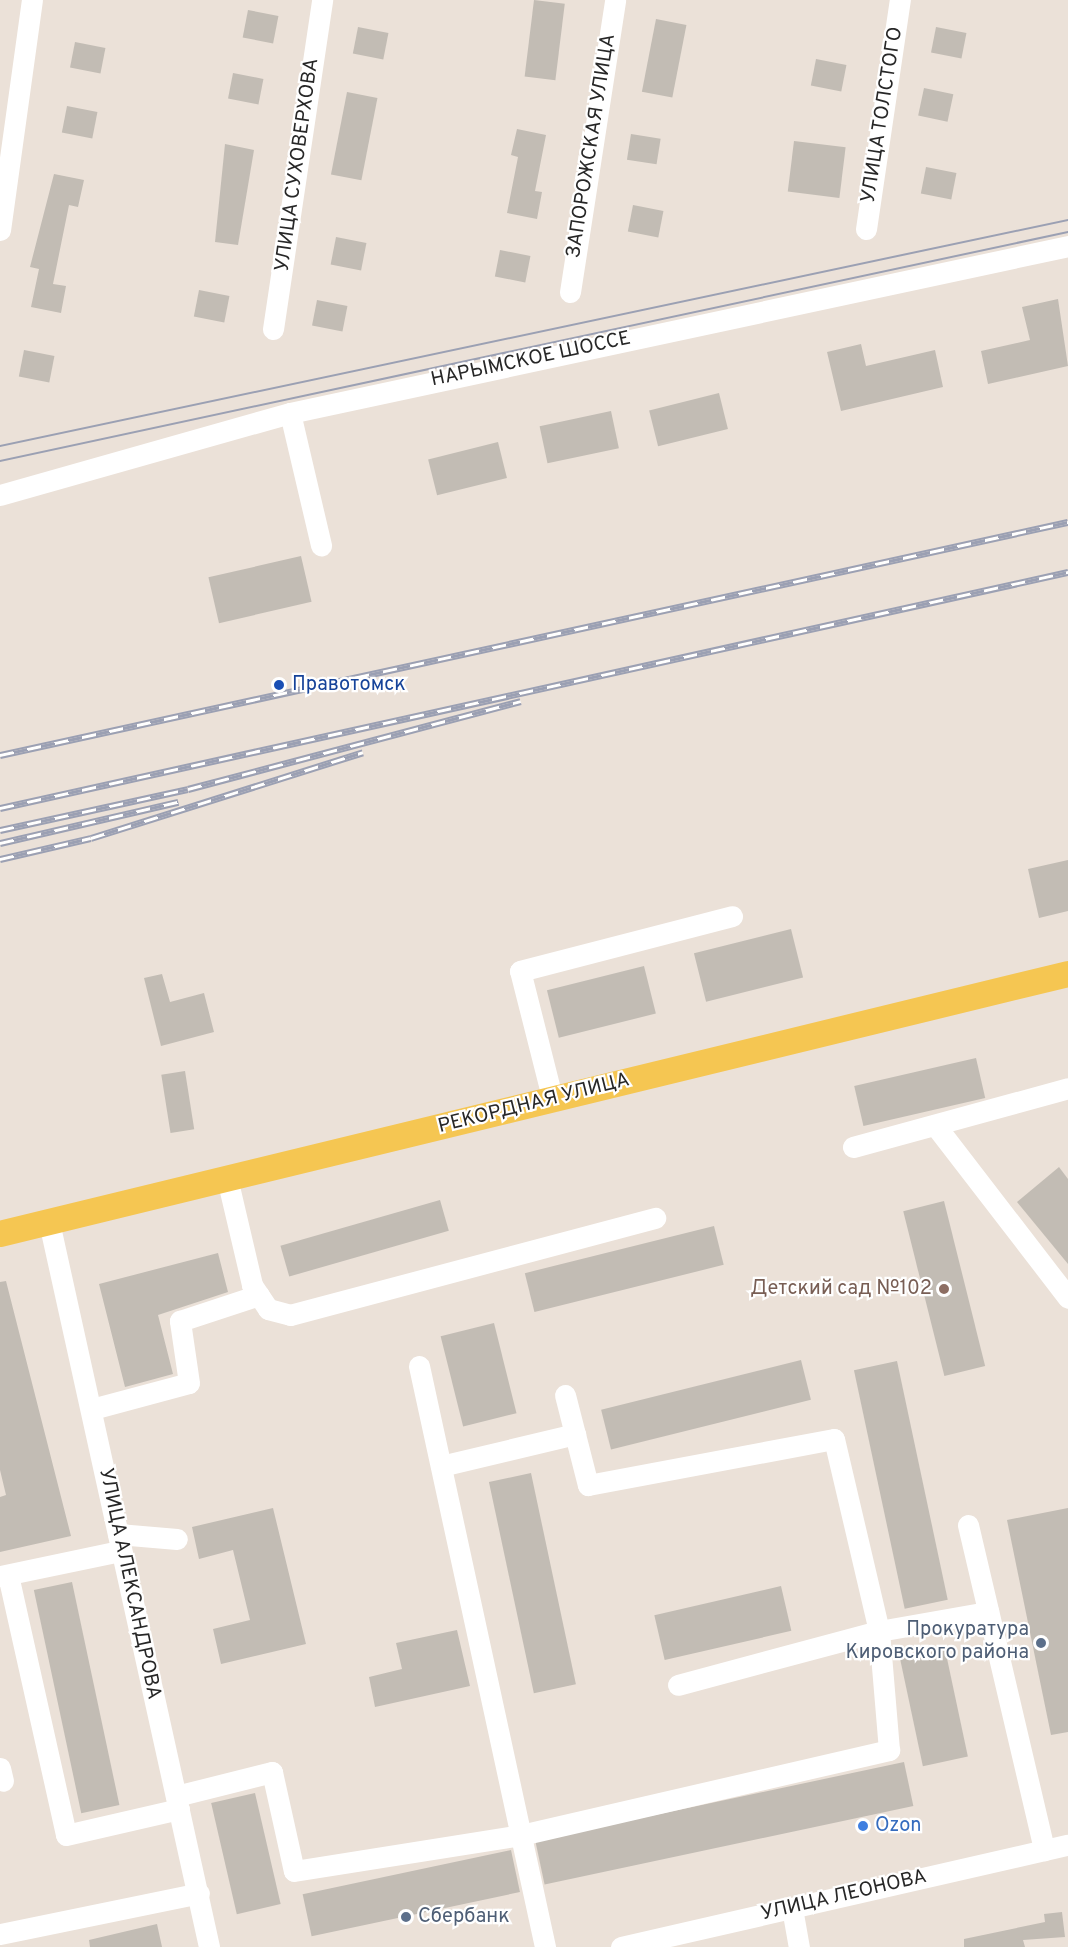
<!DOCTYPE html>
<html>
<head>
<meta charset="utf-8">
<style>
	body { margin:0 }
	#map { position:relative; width:1068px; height:1947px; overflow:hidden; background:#ebe1d8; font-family:Overpass,sans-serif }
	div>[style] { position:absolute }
	.building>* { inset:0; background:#c2bcb4; transform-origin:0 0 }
	.minor>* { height:21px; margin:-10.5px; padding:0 10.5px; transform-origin:10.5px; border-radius:10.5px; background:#fff }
	.major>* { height:26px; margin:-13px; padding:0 13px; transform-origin:13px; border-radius:13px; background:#f5c652 }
	.tram>* { height:1.5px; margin:-0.75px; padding:0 0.75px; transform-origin:0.75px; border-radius:0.75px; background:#9ba0b3 }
	.rail>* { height:7px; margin-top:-3.5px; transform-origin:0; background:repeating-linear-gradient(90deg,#fff 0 14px,#9ba0b3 0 28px); box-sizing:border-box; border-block:2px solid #9ba0b3 }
	.dots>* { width:16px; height:16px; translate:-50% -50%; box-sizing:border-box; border:3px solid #fff; border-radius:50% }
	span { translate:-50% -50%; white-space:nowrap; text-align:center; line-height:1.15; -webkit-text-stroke:4.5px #fff; paint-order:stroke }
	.street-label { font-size:20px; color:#272727 }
	.transit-label { font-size:20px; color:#164399 }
	.left { translate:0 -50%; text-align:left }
	.education-label { font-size:20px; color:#785e54 }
	.right { translate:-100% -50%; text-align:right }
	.service-label { font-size:20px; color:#4e5e75 }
	.shop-label { font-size:20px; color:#366cbe }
</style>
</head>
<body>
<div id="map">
	<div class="building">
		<i style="left:534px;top:0;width:31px;height:77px;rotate:7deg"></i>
		<i style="left:248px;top:10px;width:31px;height:28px;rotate:11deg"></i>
		<i style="left:656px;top:19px;width:31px;height:74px;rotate:11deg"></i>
		<i style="left:358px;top:27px;width:31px;height:27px;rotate:11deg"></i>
		<i style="left:936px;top:27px;width:31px;height:26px;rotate:11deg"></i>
		<i style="left:75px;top:42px;width:31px;height:26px;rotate:11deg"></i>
		<i style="left:816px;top:59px;width:31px;height:27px;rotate:11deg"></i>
		<i style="left:233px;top:73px;width:31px;height:26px;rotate:11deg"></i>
		<i style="left:924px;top:88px;width:30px;height:28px;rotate:12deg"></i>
		<i style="left:347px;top:92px;width:31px;height:84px;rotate:11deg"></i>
		<i style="left:67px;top:106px;width:31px;height:27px;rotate:11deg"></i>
		<i style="clip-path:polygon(517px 129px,546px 135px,535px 191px,542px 192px,537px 219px,507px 213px,518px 157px,511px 155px)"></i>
		<i style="left:631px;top:134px;width:30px;height:26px;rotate:9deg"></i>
		<i style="left:794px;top:141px;width:52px;height:51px;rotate:7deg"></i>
		<i style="clip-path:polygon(225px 144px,254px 150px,238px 245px,215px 242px)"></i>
		<i style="left:926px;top:167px;width:31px;height:27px;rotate:11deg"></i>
		<i style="clip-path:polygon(54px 174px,84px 180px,78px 207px,69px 205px,53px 284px,66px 286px,61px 313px,31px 307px,39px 269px,30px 267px)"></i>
		<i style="left:633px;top:205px;width:31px;height:27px;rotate:11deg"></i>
		<i style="left:336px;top:237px;width:31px;height:28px;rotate:11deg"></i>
		<i style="left:500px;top:250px;width:31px;height:27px;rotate:11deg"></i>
		<i style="left:199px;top:290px;width:31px;height:27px;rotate:11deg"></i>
		<i style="clip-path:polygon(1058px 299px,1068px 366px,988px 384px,981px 351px,1030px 340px,1022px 307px)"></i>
		<i style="left:317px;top:300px;width:31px;height:26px;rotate:11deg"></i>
		<i style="clip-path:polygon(861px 344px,866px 366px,935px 350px,943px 387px,841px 411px,827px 352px)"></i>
		<i style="left:24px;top:350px;width:31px;height:27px;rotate:11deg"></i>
		<i style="left:719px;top:393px;width:37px;height:72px;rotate:76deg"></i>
		<i style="left:611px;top:411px;width:38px;height:73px;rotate:78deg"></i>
		<i style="left:498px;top:442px;width:37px;height:72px;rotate:76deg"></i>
		<i style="left:301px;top:556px;width:47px;height:95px;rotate:77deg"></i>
		<i style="clip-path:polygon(1068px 860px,1068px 911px,1039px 918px,1028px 869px)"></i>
		<i style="left:791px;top:929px;width:50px;height:100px;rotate:76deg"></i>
		<i style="left:644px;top:966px;width:49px;height:100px;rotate:76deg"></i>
		<i style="clip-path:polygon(162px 974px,170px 1002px,204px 993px,214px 1032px,161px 1046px,144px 978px)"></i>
		<i style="left:976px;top:1058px;width:41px;height:125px;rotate:77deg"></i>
		<i style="left:185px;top:1071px;width:59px;height:24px;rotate:81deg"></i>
		<i style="clip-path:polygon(1059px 1167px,1068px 1179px,1068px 1264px,1017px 1202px)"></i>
		<i style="left:440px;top:1200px;width:32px;height:166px;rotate:74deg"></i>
		<i style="left:944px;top:1201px;width:170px;height:42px;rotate:76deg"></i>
		<i style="left:714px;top:1226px;width:40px;height:195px;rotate:76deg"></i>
		<i style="clip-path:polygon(218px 1253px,228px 1292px,158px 1315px,173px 1374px,125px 1387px,99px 1284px)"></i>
		<i style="clip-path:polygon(6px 1281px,71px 1536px,0 1552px,0 1497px,6px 1495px,0 1470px,0 1282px)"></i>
		<i style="left:494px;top:1323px;width:93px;height:55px;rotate:76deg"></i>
		<i style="left:801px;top:1360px;width:41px;height:206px;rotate:76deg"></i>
		<i style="left:897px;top:1361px;width:244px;height:44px;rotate:78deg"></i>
		<i style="left:531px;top:1473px;width:216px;height:43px;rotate:78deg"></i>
		<i style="clip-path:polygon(273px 1508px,306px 1644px,221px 1664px,213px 1629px,250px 1620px,233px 1550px,199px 1559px,192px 1527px)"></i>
		<i style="clip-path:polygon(1068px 1508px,1068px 1732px,1051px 1735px,1007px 1520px)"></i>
		<i style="left:72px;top:1582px;width:228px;height:39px;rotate:78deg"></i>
		<i style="left:781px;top:1586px;width:46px;height:130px;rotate:77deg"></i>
		<i style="clip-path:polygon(457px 1630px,470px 1686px,375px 1707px,369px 1677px,402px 1669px,396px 1643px)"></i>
		<i style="left:945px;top:1649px;width:110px;height:46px;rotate:78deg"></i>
		<i style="left:904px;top:1762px;width:45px;height:377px;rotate:78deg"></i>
		<i style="left:255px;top:1793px;width:114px;height:45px;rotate:77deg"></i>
		<i style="left:511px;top:1850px;width:43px;height:213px;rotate:78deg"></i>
		<i style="clip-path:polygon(1062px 1912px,1065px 1937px,1023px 1940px,1025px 1947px,964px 1947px,964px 1939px,1045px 1922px,1044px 1914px)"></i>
		<i style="clip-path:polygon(157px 1924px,162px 1947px,90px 1947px,89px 1940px)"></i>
	</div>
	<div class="minor">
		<i style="left:866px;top:229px;width:232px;rotate:-81.6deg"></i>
		<i style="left:0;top:230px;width:232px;rotate:-82.1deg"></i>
		<i style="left:570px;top:292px;width:295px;rotate:-81.2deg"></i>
		<i style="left:273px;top:329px;width:333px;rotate:-81.5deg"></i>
		<i style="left:290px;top:413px;width:136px;rotate:76.8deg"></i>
		<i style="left:0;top:495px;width:301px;rotate:-15.8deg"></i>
		<i style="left:290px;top:413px;width:796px;rotate:-12.11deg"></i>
		<i style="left:553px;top:1101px;width:134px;rotate:-104.2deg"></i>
		<i style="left:520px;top:971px;width:219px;rotate:-14.5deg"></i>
		<i style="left:935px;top:1125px;width:218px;rotate:52.4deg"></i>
		<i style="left:853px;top:1147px;width:223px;rotate:-15.3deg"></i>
		<i style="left:227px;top:1178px;width:110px;rotate:76.8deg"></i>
		<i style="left:252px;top:1285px;width:29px;rotate:56deg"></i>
		<i style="left:268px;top:1309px;width:23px;rotate:15deg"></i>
		<i style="left:290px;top:1315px;width:378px;rotate:-14.9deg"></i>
		<i style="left:49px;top:1222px;width:742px;rotate:77.55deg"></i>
		<i style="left:419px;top:1366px;width:595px;rotate:77.76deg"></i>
		<i style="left:565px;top:1395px;width:93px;rotate:75.7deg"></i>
		<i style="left:588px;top:1485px;width:250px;rotate:-10.6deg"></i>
		<i style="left:834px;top:1439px;width:197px;rotate:76.8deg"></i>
		<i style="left:879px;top:1631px;width:111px;rotate:-9.9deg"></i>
		<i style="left:92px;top:1409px;width:100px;rotate:-15deg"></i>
		<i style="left:189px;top:1383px;width:63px;rotate:-98.3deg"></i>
		<i style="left:180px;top:1321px;width:83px;rotate:-18.2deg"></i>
		<i style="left:441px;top:1466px;width:138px;rotate:-13.4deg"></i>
		<i style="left:968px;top:1525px;width:334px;rotate:76.8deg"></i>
		<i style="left:118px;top:1534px;width:59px;rotate:4.8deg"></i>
		<i style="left:8px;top:1575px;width:266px;rotate:77.4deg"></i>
		<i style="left:66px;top:1835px;width:116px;rotate:-13deg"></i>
		<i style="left:0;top:1576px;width:123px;rotate:-11.8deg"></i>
		<i style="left:0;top:1768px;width:13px;rotate:77deg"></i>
		<i style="left:176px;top:1796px;width:99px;rotate:-14deg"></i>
		<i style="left:272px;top:1772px;width:101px;rotate:77.5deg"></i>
		<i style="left:294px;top:1871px;width:230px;rotate:-9deg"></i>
		<i style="left:521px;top:1835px;width:378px;rotate:-13deg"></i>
		<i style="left:889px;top:1750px;width:119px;rotate:-94.8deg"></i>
		<i style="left:879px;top:1631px;width:208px;rotate:165deg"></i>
		<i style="left:792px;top:1908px;width:40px;rotate:80deg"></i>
		<i style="left:0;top:1934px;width:203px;rotate:-11.6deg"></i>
		<i style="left:621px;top:1947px;width:458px;rotate:-12.9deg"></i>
	</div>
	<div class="major">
		<i style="left:0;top:1234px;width:1099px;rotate:-13.68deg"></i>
	</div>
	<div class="tram">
		<i style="left:0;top:446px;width:1092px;rotate:-11.95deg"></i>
		<i style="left:0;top:461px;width:1092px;rotate:-12.1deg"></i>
	</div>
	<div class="rail">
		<i style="left:0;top:755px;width:1093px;rotate:-12.31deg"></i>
		<i style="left:0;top:808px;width:1094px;rotate:-12.46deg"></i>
		<i style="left:0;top:830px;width:192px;rotate:-12.3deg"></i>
		<i style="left:188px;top:789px;width:344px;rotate:-14.8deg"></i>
		<i style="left:0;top:843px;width:183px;rotate:-13deg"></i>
		<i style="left:0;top:859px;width:93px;rotate:-13deg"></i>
		<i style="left:91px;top:838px;width:285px;rotate:-17.5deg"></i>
	</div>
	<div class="dots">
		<i style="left:279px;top:685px;background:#1a4fb4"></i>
		<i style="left:944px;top:1289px;background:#8d6e63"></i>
		<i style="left:1041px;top:1643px;background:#5c6f8a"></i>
		<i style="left:863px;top:1826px;background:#3f7fe0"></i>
		<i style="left:406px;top:1917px;background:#5c6f8a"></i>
	</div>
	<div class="street-label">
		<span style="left:883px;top:115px;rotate:-81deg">УЛИЦА ТОЛСТОГО</span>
		<span style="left:592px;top:146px;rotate:-81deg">ЗАПОРОЖСКАЯ УЛИЦА</span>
		<span style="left:298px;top:165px;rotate:-82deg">УЛИЦА СУХОВЕРХОВА</span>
		<span style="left:531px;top:360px;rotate:-12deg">НАРЫМСКОЕ ШОССЕ</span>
		<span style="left:534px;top:1104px;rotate:-14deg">РЕКОРДНАЯ УЛИЦА</span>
		<span style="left:129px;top:1584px;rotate:78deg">УЛИЦА АЛЕКСАНДРОВА</span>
		<span style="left:844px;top:1896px;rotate:-13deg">УЛИЦА ЛЕОНОВА</span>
	</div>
	<div class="transit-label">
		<span class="left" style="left:292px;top:685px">Правотомск</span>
	</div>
	<div class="education-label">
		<span class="right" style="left:932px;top:1289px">Детский сад №102</span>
	</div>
	<div class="service-label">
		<span class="right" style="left:1029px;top:1642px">Прокуратура<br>Кировского района</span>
		<span class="left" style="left:418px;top:1917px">Сбербанк</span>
	</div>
	<div class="shop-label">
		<span class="left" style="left:875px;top:1826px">Ozon</span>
	</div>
</div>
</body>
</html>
